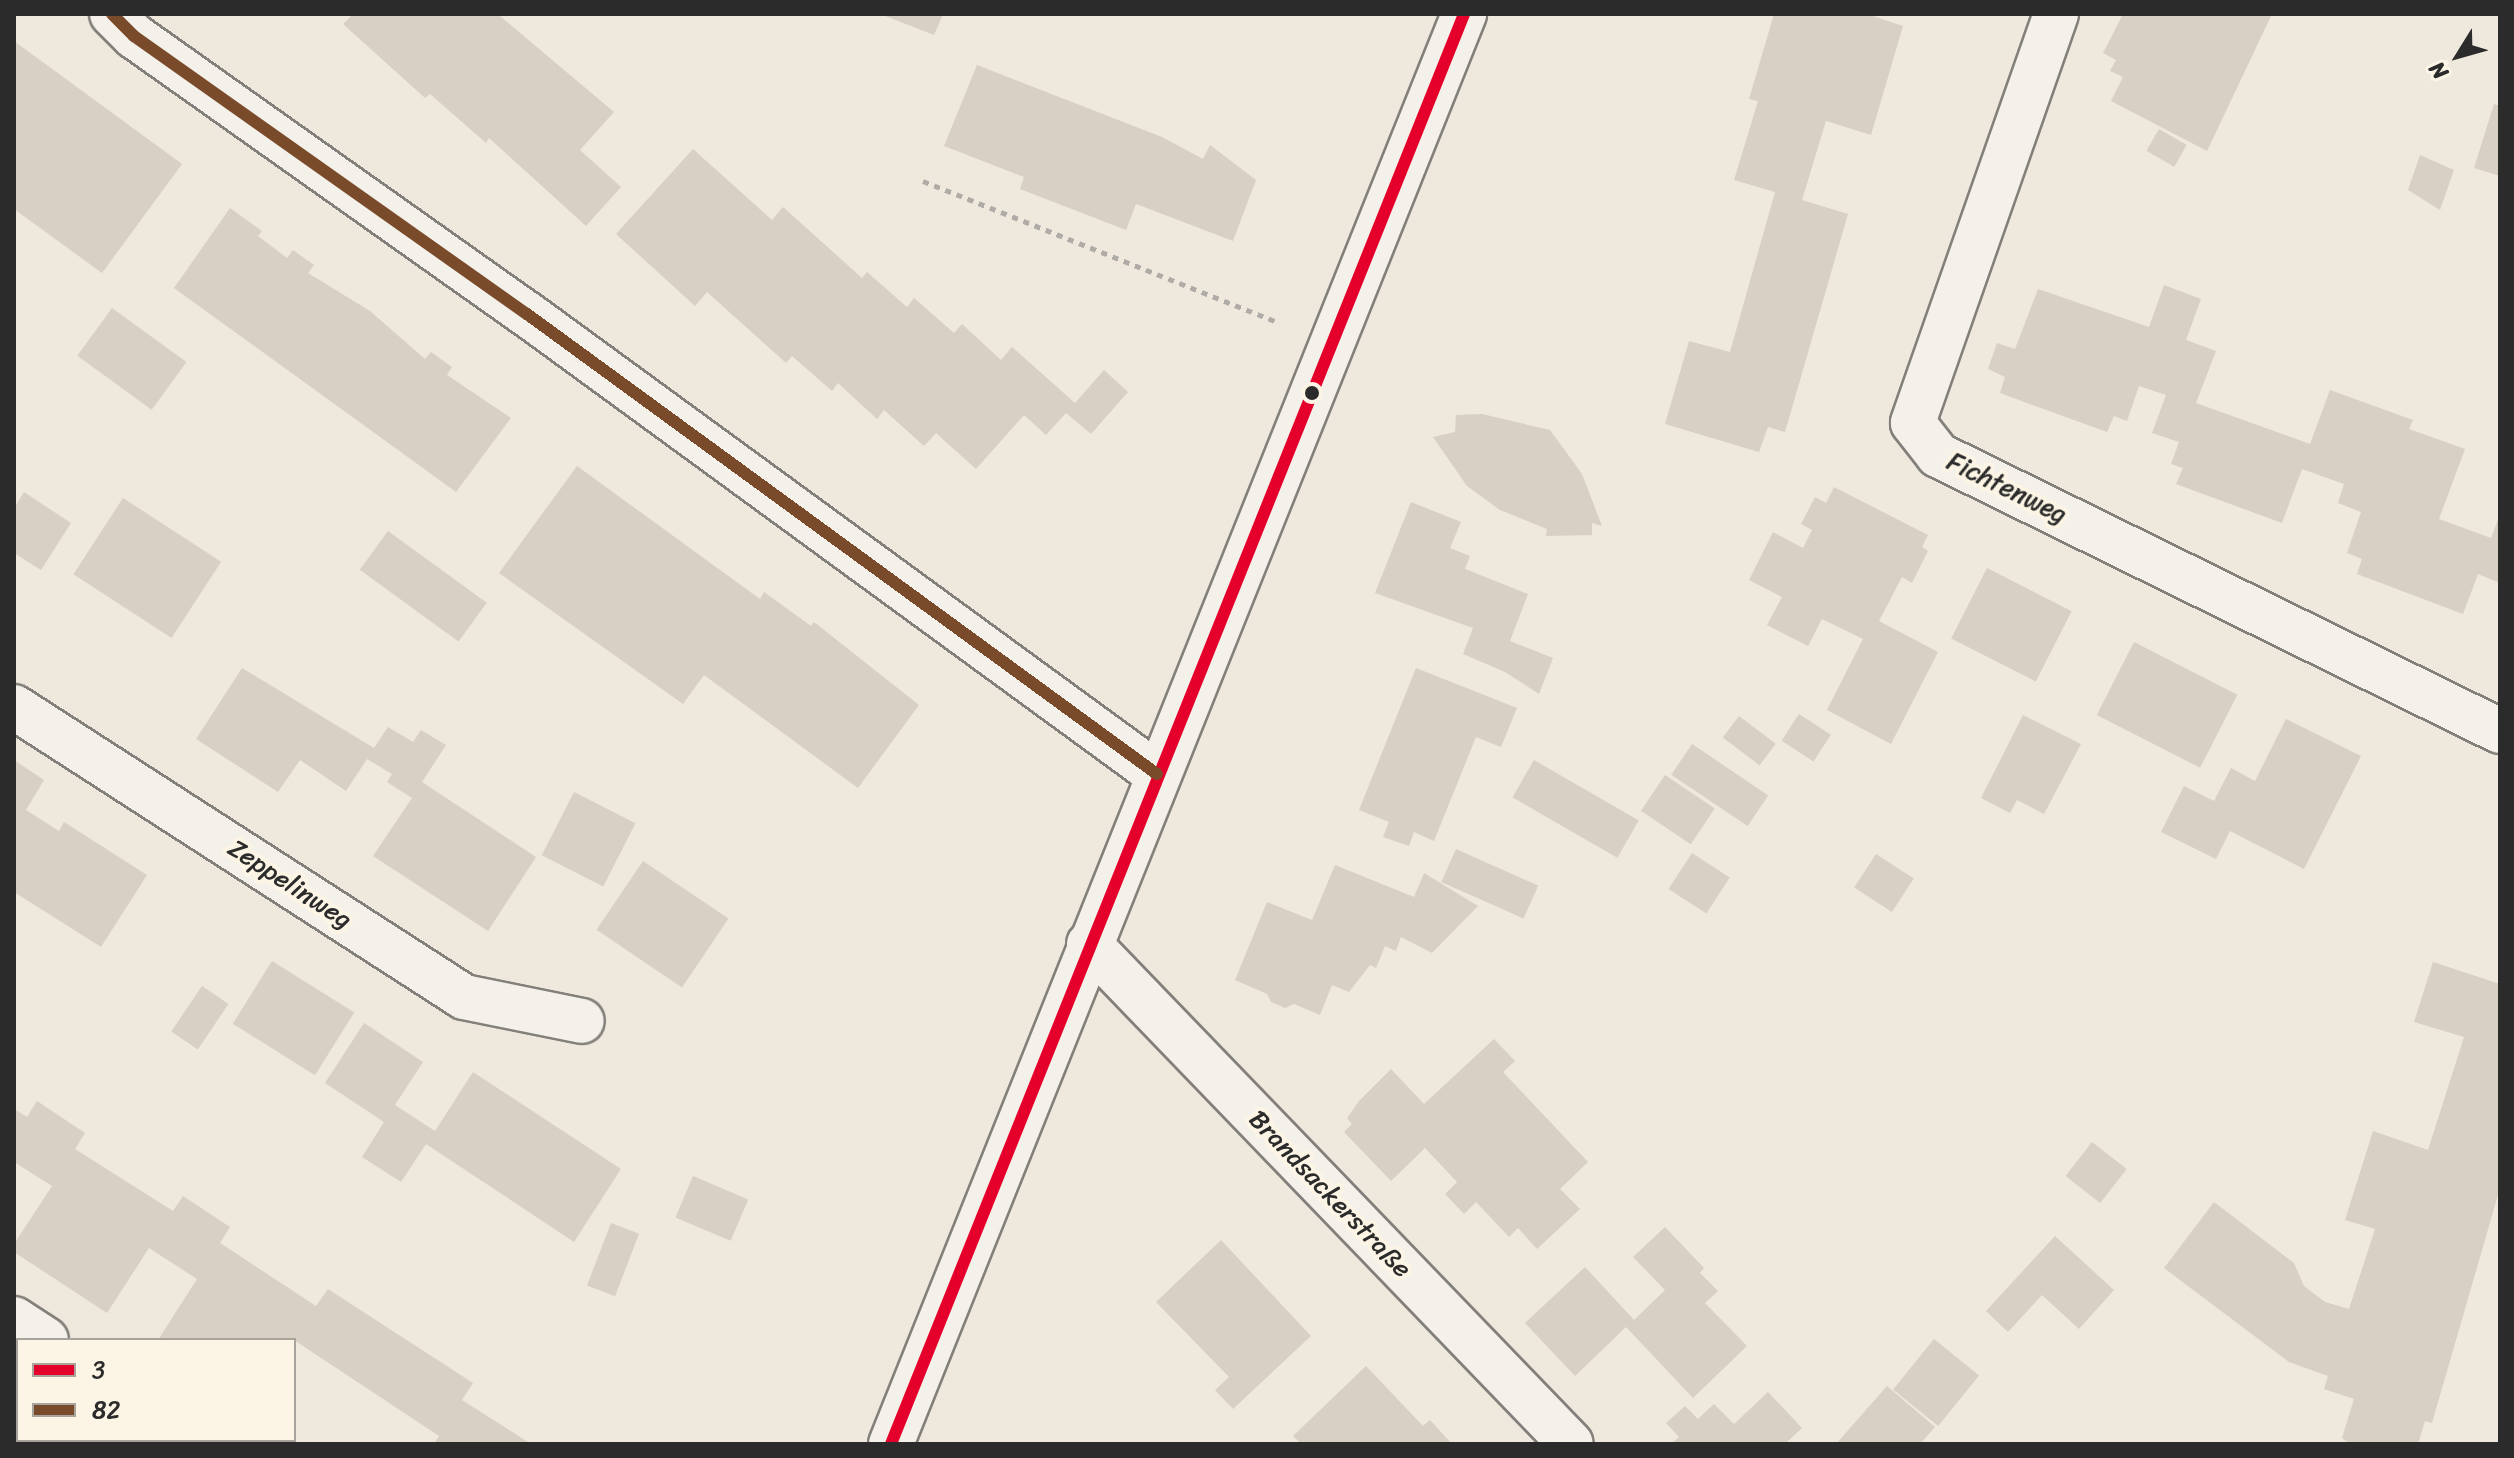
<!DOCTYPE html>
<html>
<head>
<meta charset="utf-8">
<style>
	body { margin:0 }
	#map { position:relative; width:2514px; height:1458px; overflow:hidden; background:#eee8dd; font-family:Sriracha,sans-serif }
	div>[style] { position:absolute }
	.building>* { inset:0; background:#d8d0c2; transform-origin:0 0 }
	.path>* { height:5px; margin-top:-2.5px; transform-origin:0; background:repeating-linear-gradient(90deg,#afaca8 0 6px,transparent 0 12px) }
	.roads { filter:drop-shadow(2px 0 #83807b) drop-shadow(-2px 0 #83807b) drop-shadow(0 2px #83807b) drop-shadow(0 -2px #83807b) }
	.street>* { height:44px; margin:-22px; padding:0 22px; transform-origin:22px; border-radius:22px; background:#f4f0ea }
	.primary>* { height:44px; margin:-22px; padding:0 22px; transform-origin:22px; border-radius:22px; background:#f4f0ea }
	.bus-1>* { height:12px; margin:-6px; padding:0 6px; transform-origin:6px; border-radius:6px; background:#e4002b }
	.bus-2>* { height:12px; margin:-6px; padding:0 6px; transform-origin:6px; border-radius:6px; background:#7a4b2a }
	.dots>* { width:22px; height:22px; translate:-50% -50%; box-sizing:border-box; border:4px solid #fcf5e5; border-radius:50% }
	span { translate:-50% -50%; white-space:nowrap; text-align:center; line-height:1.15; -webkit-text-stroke:8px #fcf5e5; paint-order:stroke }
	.street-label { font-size:26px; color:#2b2b2b }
	.frame { position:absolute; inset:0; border:16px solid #2b2b2b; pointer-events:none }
	.legend { position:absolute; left:16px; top:1338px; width:280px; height:104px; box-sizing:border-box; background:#fcf5e5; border:2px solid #a8a49b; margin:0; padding:10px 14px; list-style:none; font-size:24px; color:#2b2b2b }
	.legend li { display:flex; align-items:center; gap:16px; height:40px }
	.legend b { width:40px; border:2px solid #a8a49b }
	.north { position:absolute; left:2418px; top:16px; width:80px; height:80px; -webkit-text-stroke:6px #fcf5e5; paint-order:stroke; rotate:233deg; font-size:22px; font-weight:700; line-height:32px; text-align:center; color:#2b2b2b }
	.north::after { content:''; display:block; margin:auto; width:28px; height:36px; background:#2b2b2b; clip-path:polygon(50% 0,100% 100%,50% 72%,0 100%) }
</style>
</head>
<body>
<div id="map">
	<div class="building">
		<i style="clip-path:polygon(353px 14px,500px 16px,614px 112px,580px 150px,621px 187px,586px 226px,489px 138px,486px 143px,430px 94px,425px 98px,343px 24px)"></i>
		<i style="clip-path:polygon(880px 14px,943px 14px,934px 35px)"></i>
		<i style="clip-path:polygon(1774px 14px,1867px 14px,1903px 26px,1871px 135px,1826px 121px,1802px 200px,1848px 214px,1785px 432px,1768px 427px,1759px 452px,1665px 424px,1689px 341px,1730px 352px,1775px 192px,1734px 180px,1758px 101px,1749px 99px)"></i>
		<i style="clip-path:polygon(2123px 14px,2272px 14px,2207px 151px,2111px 101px,2123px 77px,2110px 71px,2116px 60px,2103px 53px)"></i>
		<i style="clip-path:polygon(14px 41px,182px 164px,102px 273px,14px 209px)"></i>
		<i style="clip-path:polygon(977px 65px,1162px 137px,1203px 159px,1210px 145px,1256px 180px,1233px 241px,1136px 204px,1126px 230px,1020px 189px,1024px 177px,944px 146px)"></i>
		<i style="clip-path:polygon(2494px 104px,2500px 106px,2500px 176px,2474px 168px)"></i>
		<i style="left:2159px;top:129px;width:32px;height:25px;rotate:30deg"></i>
		<i style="clip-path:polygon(693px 149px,772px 220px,783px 207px,862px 278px,867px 272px,907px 307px,914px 298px,954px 333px,962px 324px,1001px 360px,1012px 347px,1075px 403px,1104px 370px,1128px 392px,1091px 434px,1066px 413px,1046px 435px,1024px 415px,976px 469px,936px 433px,924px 446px,884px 410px,877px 419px,838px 383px,832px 391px,792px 356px,786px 363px,707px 292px,695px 306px,616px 234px)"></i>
		<i style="clip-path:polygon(2420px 155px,2454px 170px,2440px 210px,2408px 190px)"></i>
		<i style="clip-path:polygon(230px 208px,262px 231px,258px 236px,287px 258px,293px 250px,314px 265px,308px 273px,370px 311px,425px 359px,431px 352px,452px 367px,447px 375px,511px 418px,456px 492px,174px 288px)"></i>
		<i style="clip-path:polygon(2164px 285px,2201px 299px,2186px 340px,2216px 351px,2196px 403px,2310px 444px,2330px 390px,2413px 420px,2409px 429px,2465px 449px,2439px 519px,2491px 538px,2500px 514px,2500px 583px,2478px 574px,2463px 614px,2357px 574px,2362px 559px,2347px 553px,2361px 512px,2338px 503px,2344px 484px,2302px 469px,2282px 523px,2176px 484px,2183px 468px,2171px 464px,2179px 442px,2152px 433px,2166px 395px,2139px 386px,2127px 421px,2114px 416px,2107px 432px,2000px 393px,2005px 377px,1988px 369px,1997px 343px,2015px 349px,2038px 289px,2149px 327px)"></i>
		<i style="left:112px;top:308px;width:92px;height:59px;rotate:36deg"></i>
		<i style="clip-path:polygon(1482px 414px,1550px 430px,1582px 474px,1602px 526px,1592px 523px,1592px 535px,1546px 536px,1547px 529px,1500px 510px,1467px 486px,1433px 437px,1455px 432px,1456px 415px)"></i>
		<i style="clip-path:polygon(577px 466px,760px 599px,764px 592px,811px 626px,814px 622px,919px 705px,858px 788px,704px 675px,683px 704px,499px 573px)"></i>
		<i style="clip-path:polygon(1834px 487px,1928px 535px,1922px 547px,1928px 551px,1912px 583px,1902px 577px,1879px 621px,1938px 652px,1891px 744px,1827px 710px,1863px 639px,1822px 619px,1808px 646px,1767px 625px,1782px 597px,1749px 580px,1773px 532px,1803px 548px,1812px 530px,1801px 524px,1815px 497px,1826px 503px)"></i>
		<i style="clip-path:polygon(24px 492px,71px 523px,41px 570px,14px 553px,14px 508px)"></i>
		<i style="left:123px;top:498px;width:117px;height:91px;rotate:33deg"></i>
		<i style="clip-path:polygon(1411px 502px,1461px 522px,1450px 548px,1470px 556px,1465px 569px,1528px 594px,1510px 641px,1553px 658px,1539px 694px,1505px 672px,1463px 654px,1473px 628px,1375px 593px)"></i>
		<i style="left:388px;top:531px;width:122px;height:48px;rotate:36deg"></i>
		<i style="left:1987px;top:568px;width:95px;height:79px;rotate:27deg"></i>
		<i style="left:2134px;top:642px;width:116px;height:82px;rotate:27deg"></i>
		<i style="clip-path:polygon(242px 668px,374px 748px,388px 727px,413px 742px,421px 730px,446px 745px,422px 782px,536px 857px,488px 931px,373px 856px,412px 798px,387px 782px,392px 774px,367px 759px,346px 791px,300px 760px,278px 792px,196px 739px)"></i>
		<i style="clip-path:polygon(1416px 668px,1517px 708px,1501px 747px,1476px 737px,1434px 841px,1414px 832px,1409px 846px,1383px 837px,1389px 822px,1359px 810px)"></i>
		<i style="left:1799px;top:714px;width:38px;height:32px;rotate:33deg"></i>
		<i style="clip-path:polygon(2023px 715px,2081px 744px,2044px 814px,2017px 800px,2010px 813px,1981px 798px)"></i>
		<i style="left:1739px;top:716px;width:46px;height:27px;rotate:37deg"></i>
		<i style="clip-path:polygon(2286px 719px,2361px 756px,2304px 869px,2230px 831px,2216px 859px,2161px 832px,2184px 786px,2214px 801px,2231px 768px,2255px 781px)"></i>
		<i style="left:1692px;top:744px;width:92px;height:37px;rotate:34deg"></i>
		<i style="clip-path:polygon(14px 760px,44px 780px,26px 810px,59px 831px,64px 822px,147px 875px,101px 947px,14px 892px)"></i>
		<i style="left:1534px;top:760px;width:121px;height:43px;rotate:30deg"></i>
		<i style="left:1665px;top:775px;width:60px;height:43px;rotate:34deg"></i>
		<i style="left:574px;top:792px;width:69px;height:71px;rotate:27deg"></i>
		<i style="left:1456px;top:849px;width:90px;height:36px;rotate:24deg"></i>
		<i style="left:1692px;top:853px;width:45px;height:43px;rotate:33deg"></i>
		<i style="left:1876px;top:854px;width:45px;height:40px;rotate:33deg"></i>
		<i style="left:643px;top:861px;width:103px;height:83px;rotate:34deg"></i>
		<i style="clip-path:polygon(1335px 865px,1414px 897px,1424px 873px,1478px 906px,1432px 953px,1401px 937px,1396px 951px,1385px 946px,1376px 968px,1370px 965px,1349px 992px,1332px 985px,1320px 1015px,1294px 1004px,1285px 1008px,1271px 1002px,1267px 994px,1235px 980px,1267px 902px,1312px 920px)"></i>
		<i style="left:272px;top:961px;width:97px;height:74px;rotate:32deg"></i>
		<i style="clip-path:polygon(2433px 962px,2500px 984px,2500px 1188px,2432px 1423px,2425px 1421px,2418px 1444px,2350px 1444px,2342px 1438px,2354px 1399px,2324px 1389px,2328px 1376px,2289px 1362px,2164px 1268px,2214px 1202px,2294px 1263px,2304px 1286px,2325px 1302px,2349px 1309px,2375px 1229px,2345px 1220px,2373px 1131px,2428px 1150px,2464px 1037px,2414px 1022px)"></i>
		<i style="left:202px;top:986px;width:32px;height:55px;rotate:34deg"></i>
		<i style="clip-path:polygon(364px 1023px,423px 1062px,395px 1105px,435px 1131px,473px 1072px,621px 1169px,574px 1242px,426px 1144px,401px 1182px,362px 1157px,384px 1122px,325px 1083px)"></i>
		<i style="clip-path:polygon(1494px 1039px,1515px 1061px,1503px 1072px,1588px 1162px,1560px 1189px,1580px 1209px,1537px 1249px,1518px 1228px,1509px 1237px,1476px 1202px,1464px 1214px,1445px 1194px,1457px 1182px,1425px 1148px,1391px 1181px,1344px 1132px,1352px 1124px,1347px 1118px,1359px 1101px,1391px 1069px,1424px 1104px)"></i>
		<i style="clip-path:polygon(37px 1101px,85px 1133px,75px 1149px,173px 1211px,183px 1196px,230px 1227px,220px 1243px,316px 1306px,328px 1289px,473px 1383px,462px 1400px,531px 1444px,434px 1444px,439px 1436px,294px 1340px,158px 1340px,197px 1279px,149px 1248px,107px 1313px,14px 1252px,14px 1244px,52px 1186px,14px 1162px,14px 1109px,27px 1117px)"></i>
		<i style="left:2092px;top:1142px;width:44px;height:43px;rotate:38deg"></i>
		<i style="left:693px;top:1176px;width:60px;height:45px;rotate:23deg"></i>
		<i style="left:611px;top:1223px;width:30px;height:67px;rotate:21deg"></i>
		<i style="clip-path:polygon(1665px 1227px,1704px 1268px,1700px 1273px,1718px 1291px,1705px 1303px,1747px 1346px,1693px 1398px,1626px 1327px,1575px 1376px,1525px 1323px,1585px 1267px,1634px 1320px,1665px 1290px,1633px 1257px)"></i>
		<i style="clip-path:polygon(2055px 1236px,2114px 1290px,2079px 1329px,2042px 1295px,2008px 1332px,1986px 1311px)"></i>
		<i style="clip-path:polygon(1221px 1240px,1311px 1336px,1233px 1409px,1215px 1390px,1229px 1377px,1156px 1302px)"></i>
		<i style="left:1934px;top:1339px;width:58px;height:65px;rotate:39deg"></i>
		<i style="clip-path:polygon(1366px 1366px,1423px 1426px,1430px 1420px,1452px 1444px,1301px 1444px,1293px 1436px)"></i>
		<i style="clip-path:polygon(1887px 1386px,1935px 1427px,1920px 1444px,1836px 1444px)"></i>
		<i style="clip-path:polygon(1768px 1392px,1802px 1428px,1785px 1444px,1671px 1444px,1679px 1437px,1666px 1423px,1685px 1406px,1698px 1419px,1714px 1404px,1734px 1424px)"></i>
	</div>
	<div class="path">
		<i style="left:923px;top:181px;width:383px;rotate:21.7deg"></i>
	</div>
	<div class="roads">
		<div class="street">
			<i style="left:112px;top:14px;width:31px;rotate:45deg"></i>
			<i style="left:134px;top:36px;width:481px;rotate:35.3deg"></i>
			<i style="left:527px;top:314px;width:780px;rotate:36.14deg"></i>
			<i style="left:2056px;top:14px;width:433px;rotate:109.3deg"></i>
			<i style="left:1913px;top:423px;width:41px;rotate:52deg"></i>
			<i style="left:1938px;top:455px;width:626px;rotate:26.16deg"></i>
			<i style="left:14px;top:707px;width:535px;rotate:32.8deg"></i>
			<i style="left:464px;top:997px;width:120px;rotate:11.5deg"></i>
			<i style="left:1089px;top:944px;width:694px;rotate:46.05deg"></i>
			<i style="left:14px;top:1319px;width:38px;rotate:33deg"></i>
			<i style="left:196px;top:1440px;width:8px;rotate:30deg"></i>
		</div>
		<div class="primary">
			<i style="left:891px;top:1444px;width:1541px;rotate:-68.16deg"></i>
		</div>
	</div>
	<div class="bus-1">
		<i style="left:891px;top:1444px;width:1541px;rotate:-68.16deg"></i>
	</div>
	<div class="bus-2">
		<i style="left:112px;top:14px;width:31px;rotate:45deg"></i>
		<i style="left:134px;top:36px;width:481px;rotate:35.3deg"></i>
		<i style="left:527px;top:314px;width:780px;rotate:36.14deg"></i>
	</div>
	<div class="dots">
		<i style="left:1312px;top:393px;background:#2b2b2b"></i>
	</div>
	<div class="street-label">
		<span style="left:2007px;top:488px;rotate:26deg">Fichtenweg</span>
		<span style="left:290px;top:884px;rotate:33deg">Zeppelinweg</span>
		<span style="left:1330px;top:1194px;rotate:46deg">Brandsackerstraße</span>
	</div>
	<div class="frame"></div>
	<ul class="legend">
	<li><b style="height:10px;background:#e4002b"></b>3</li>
	<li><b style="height:10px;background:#7a4b2a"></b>82</li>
	</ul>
	<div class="north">N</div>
</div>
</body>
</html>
